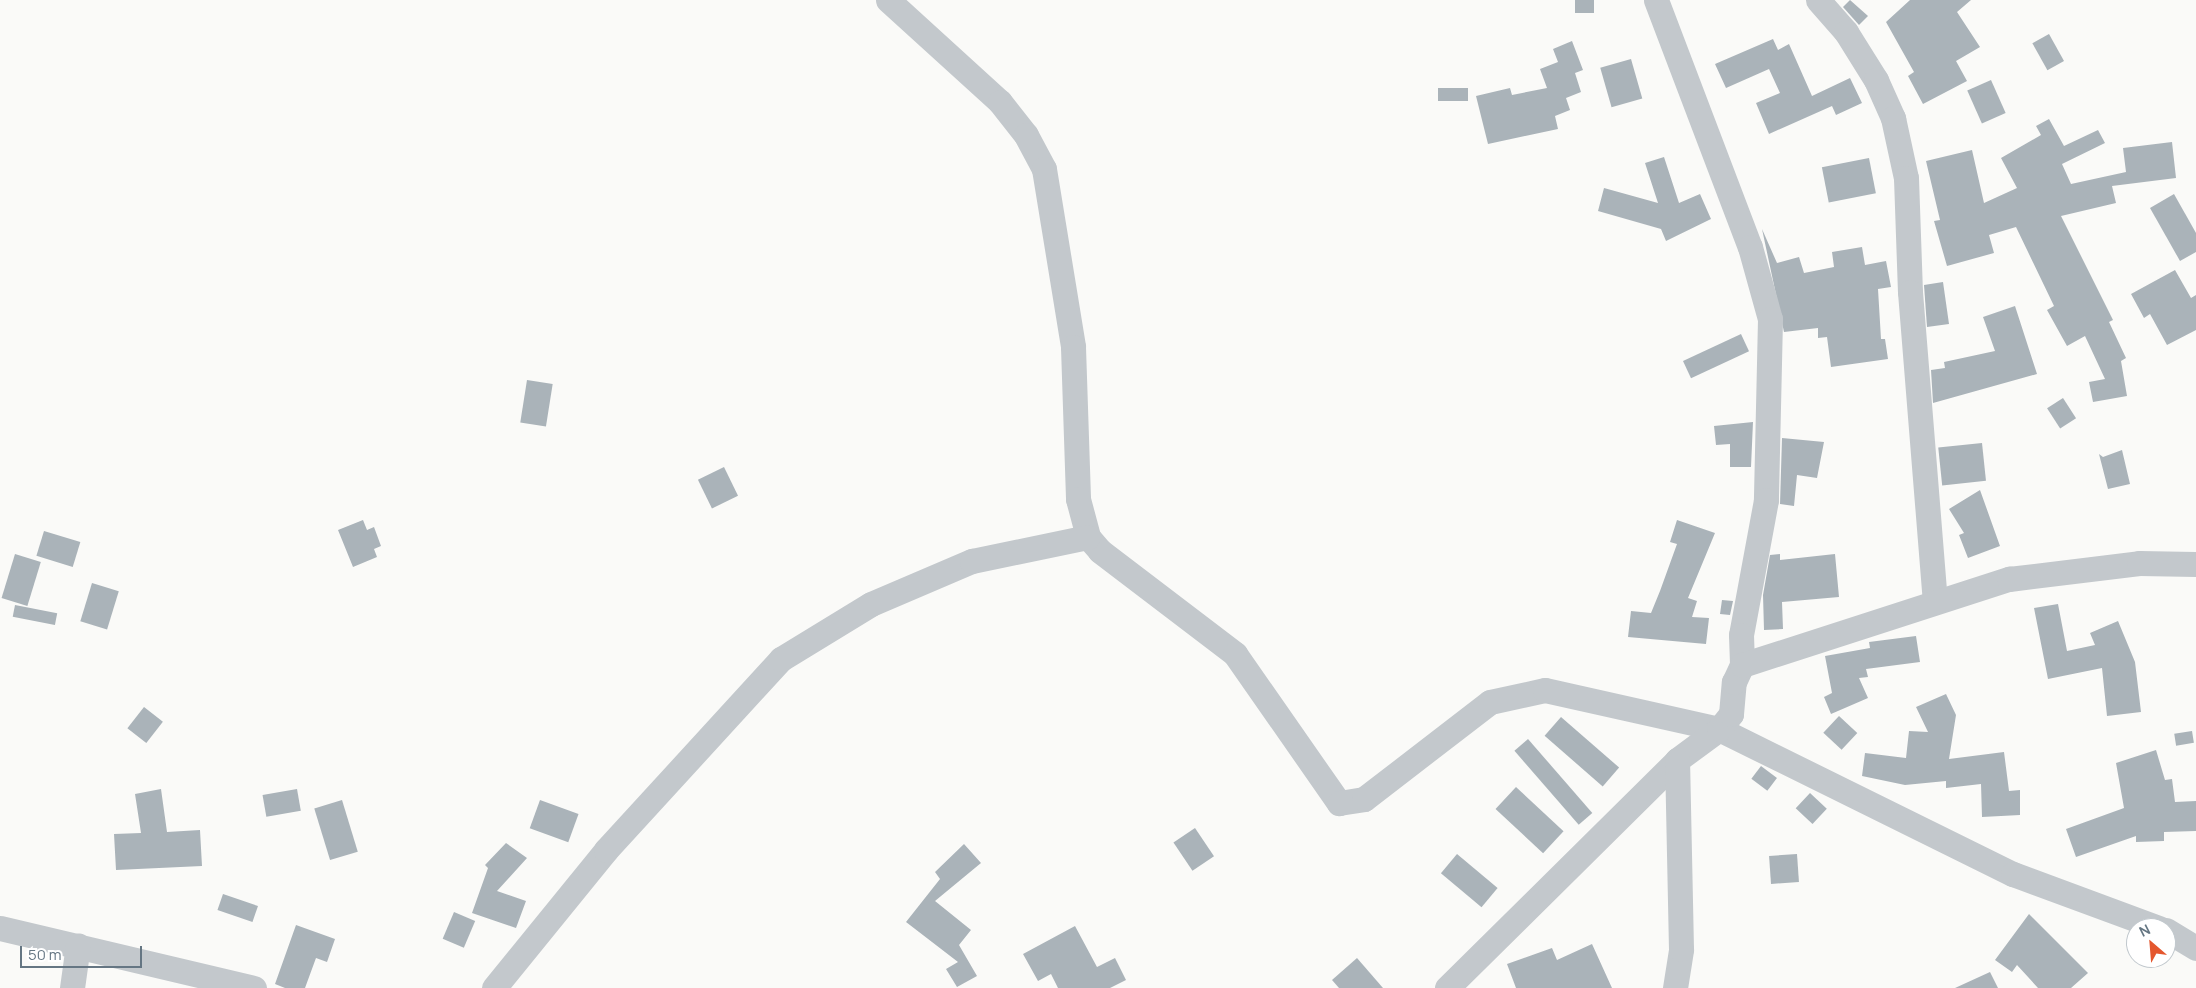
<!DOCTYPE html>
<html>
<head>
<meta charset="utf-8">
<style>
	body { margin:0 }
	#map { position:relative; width:2196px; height:988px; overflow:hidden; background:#fafaf8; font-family:Manrope,sans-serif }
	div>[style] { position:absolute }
	.building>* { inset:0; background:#aab3b9; transform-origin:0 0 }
	.minor>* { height:25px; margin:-12.5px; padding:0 12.5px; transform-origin:12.5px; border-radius:12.5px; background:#c3c8cc }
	span { translate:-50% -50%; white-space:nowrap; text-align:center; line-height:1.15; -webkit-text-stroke:5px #fff; paint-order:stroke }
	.north { position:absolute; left:2126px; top:918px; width:50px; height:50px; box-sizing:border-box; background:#fff; border:1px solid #c1c8cd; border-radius:50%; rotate:333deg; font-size:14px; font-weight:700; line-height:20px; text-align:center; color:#657683 }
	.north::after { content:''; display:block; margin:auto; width:18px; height:22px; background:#e4572e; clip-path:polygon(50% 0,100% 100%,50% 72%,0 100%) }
	.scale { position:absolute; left:20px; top:946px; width:122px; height:22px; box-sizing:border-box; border:2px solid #657683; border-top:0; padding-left:6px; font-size:15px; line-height:18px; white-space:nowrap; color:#657683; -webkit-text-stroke:4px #fff; paint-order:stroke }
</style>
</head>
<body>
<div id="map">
	<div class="building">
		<i style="left:1575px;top:0;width:19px;height:13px"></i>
		<i style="clip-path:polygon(1850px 0,1868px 16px,1859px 25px,1843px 7px)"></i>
		<i style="clip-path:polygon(1910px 0,1971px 0,1957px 12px,1980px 47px,1956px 61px,1967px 81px,1923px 104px,1908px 76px,1914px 72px,1886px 22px)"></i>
		<i style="left:2049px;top:34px;width:31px;height:19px;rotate:61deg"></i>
		<i style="clip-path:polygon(1773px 39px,1778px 50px,1789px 44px,1812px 96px,1850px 78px,1862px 103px,1836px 115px,1832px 106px,1769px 134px,1756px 103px,1780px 93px,1769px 69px,1726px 88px,1715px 64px)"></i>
		<i style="clip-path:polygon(1572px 41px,1583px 70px,1575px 73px,1581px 92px,1566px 98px,1570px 110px,1555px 116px,1558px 129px,1488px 144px,1476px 96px,1510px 88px,1512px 95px,1547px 88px,1540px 69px,1558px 62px,1553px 49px)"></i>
		<i style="left:1631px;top:59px;width:41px;height:32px;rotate:74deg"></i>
		<i style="left:1991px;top:80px;width:36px;height:26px;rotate:66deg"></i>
		<i style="left:1438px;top:88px;width:30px;height:13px"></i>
		<i style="clip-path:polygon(2049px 119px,2064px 146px,2098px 130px,2105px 143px,2062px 164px,2071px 184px,2126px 172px,2123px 148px,2172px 142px,2176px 178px,2112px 186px,2116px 203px,2061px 216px,2113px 320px,2109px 322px,2126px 358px,2121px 361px,2127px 396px,2093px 402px,2089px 382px,2105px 379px,2085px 336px,2067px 346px,2047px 310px,2054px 306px,2016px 227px,1989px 235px,1994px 253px,1947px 266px,1934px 221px,1940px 220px,1926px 161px,1972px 150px,1984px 203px,2017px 188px,2001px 158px,2041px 135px,2036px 126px)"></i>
		<i style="clip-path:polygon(1664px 157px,1679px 203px,1700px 194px,1711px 219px,1666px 241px,1661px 229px,1598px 211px,1604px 188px,1658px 203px,1645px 163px)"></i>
		<i style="left:1869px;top:158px;width:36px;height:48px;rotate:79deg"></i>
		<i style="clip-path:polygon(2174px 194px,2196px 233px,2196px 252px,2180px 261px,2150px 208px)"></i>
		<i style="clip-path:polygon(1762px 229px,1777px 263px,1799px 257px,1804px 273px,1834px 267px,1832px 252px,1862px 247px,1865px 265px,1886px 261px,1891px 287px,1878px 289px,1881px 339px,1885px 339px,1888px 359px,1831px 367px,1827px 337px,1818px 338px,1818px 328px,1784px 332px)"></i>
		<i style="clip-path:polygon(2175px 270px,2191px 298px,2196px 295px,2196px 330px,2167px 345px,2150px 314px,2144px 318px,2131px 294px)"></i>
		<i style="clip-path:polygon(1943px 282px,1949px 324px,1927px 327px,1924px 285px)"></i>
		<i style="clip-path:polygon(2015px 306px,2037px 374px,1933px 403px,1931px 370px,1945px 368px,1944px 362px,1995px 351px,1983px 317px)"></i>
		<i style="left:1741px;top:334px;width:19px;height:64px;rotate:65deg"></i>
		<i style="left:527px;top:380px;width:26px;height:43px;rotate:9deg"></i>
		<i style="left:2063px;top:398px;width:24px;height:19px;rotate:57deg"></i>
		<i style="clip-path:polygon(1753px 422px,1751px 467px,1730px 467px,1730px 444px,1716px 445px,1714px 426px)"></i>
		<i style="clip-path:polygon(1782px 438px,1824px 442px,1817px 478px,1797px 475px,1794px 506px,1780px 504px)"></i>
		<i style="left:1982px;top:443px;width:38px;height:44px;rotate:84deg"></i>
		<i style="clip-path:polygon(2122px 450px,2130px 484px,2108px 489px,2099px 454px,2103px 457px)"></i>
		<i style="left:724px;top:467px;width:32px;height:29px;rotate:64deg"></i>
		<i style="clip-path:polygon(1980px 490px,2000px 546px,1968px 558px,1959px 535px,1964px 533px,1949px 509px)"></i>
		<i style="clip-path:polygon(363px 520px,367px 530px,374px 527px,381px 546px,374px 549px,377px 557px,353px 567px,338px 530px)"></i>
		<i style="clip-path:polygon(1677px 520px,1715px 533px,1688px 598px,1697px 601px,1692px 617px,1709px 618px,1706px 644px,1628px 637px,1631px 611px,1651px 613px,1660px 591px,1677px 544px,1670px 542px)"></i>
		<i style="left:44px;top:531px;width:38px;height:26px;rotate:17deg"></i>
		<i style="left:15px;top:554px;width:27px;height:46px;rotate:17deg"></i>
		<i style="clip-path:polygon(1780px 554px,1780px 560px,1835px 554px,1839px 597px,1782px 602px,1783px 629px,1764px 630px,1763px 595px,1770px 555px)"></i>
		<i style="left:92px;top:583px;width:28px;height:40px;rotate:17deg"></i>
		<i style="clip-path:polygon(1722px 600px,1733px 601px,1730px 615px,1720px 614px)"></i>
		<i style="clip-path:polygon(2058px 604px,2067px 651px,2095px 645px,2090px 633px,2118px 621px,2135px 662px,2141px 712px,2107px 716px,2102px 668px,2048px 679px,2034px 608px)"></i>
		<i style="left:15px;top:605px;width:43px;height:12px;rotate:11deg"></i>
		<i style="clip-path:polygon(1916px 636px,1920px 662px,1866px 669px,1868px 677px,1859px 678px,1868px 698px,1831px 714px,1824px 697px,1832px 693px,1825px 656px,1870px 648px,1869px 642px)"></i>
		<i style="clip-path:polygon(1946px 694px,1956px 715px,1949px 759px,2004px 752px,2009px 791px,2020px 790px,2020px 815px,1982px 817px,1981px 784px,1946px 788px,1946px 781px,1905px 785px,1862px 776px,1865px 753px,1906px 758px,1909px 731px,1928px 732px,1916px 707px)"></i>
		<i style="left:144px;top:707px;width:24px;height:27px;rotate:38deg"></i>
		<i style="left:1839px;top:716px;width:25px;height:23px;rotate:43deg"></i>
		<i style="left:1561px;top:717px;width:77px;height:25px;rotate:41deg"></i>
		<i style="left:2192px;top:731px;width:12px;height:18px;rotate:81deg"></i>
		<i style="left:1528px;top:739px;width:98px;height:18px;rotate:49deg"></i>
		<i style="clip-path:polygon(2156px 750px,2165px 780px,2172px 779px,2175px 802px,2196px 801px,2196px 831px,2164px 832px,2164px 841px,2136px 842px,2136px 836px,2076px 857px,2066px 829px,2124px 808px,2116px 763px)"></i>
		<i style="left:1761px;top:766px;width:20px;height:16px;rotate:37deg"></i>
		<i style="left:1516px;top:787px;width:65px;height:30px;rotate:43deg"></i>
		<i style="clip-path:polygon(161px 789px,167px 832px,200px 830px,202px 866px,116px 870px,114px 834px,141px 833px,135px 794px)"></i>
		<i style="left:297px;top:789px;width:22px;height:35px;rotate:80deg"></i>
		<i style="left:1810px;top:793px;width:23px;height:21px;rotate:43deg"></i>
		<i style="left:342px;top:800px;width:54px;height:29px;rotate:73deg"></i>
		<i style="left:540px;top:800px;width:41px;height:30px;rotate:20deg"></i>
		<i style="left:1195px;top:828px;width:34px;height:26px;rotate:56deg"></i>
		<i style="clip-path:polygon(506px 843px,527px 858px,497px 891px,526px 901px,516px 928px,472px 913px,488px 868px,485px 865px)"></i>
		<i style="clip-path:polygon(964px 844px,981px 863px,935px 901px,971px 930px,959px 945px,977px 976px,957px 987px,946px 969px,958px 962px,906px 922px,940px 879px,935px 872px)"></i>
		<i style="left:1457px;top:854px;width:53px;height:25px;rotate:40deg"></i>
		<i style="left:1797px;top:854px;width:28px;height:28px;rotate:86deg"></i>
		<i style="left:223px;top:894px;width:37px;height:17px;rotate:19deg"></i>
		<i style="left:454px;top:912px;width:23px;height:29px;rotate:23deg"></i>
		<i style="clip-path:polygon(2029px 914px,2088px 973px,2071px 988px,2038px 988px,2017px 965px,2012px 972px,1995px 960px)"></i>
		<i style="clip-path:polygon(296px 925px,335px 939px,327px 962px,316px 958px,305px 988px,285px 988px,275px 984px)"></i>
		<i style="clip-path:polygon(1075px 926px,1097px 967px,1115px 958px,1126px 980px,1110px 988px,1058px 988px,1051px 974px,1038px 981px,1023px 954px)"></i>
		<i style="clip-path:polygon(1592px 944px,1612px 988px,1516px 988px,1507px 964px,1552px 948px,1557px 960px)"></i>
		<i style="clip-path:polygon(1357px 958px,1383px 988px,1339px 988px,1332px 980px)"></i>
		<i style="clip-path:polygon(1990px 972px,1998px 988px,1955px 988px)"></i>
	</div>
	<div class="minor">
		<i style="left:888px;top:0;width:151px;rotate:42.3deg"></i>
		<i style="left:1000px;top:102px;width:42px;rotate:51.8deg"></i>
		<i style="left:1026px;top:135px;width:38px;rotate:62deg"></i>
		<i style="left:1044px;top:169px;width:180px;rotate:80.7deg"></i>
		<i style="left:1073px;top:347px;width:152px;rotate:88.1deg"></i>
		<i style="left:1078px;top:499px;width:39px;rotate:75deg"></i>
		<i style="left:1088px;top:537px;width:18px;rotate:49deg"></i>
		<i style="left:1100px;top:551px;width:170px;rotate:37.3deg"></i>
		<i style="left:1235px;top:654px;width:182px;rotate:55.1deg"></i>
		<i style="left:1339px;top:803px;width:25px;rotate:-9deg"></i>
		<i style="left:1364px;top:799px;width:159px;rotate:-37.6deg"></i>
		<i style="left:1490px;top:702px;width:56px;rotate:-12.3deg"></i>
		<i style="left:1545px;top:690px;width:178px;rotate:12.6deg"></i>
		<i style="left:1719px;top:729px;width:328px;rotate:26.3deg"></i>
		<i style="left:2013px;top:874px;width:156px;rotate:20.3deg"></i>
		<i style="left:1656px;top:0;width:264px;rotate:69.2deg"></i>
		<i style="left:1750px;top:247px;width:75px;rotate:74.5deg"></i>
		<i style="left:1770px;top:319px;width:181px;rotate:91.3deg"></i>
		<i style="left:1766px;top:500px;width:137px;rotate:100.5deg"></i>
		<i style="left:1741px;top:635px;width:30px;rotate:88deg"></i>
		<i style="left:1818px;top:0;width:43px;rotate:48.8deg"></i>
		<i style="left:1846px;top:32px;width:57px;rotate:58deg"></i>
		<i style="left:1876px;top:80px;width:42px;rotate:65.9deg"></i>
		<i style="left:1893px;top:118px;width:61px;rotate:77.8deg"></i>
		<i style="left:1906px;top:178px;width:114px;rotate:88deg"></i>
		<i style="left:1910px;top:292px;width:309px;rotate:85.4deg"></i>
		<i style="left:0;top:928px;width:261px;rotate:13.3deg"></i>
		<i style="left:2166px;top:930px;width:35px;rotate:31deg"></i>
		<i style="left:72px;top:988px;width:43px;rotate:-82.1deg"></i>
		<i style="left:494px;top:988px;width:178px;rotate:-50.9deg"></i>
		<i style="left:606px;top:850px;width:259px;rotate:-47.5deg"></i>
		<i style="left:781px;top:659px;width:105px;rotate:-31.4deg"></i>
		<i style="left:871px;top:604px;width:110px;rotate:-23.1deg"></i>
		<i style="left:972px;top:561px;width:118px;rotate:-11.7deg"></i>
		<i style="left:1447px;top:988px;width:324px;rotate:-44.7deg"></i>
		<i style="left:1677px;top:760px;width:52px;rotate:-36.4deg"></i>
		<i style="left:1719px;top:729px;width:19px;rotate:-51deg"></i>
		<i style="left:1731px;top:714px;width:32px;rotate:-85deg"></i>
		<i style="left:1734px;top:682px;width:19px;rotate:-65deg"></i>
		<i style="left:1742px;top:665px;width:281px;rotate:-17.9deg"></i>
		<i style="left:2009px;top:579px;width:131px;rotate:-7deg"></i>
		<i style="left:2139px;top:563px;width:57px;rotate:1deg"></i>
		<i style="left:1675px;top:988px;width:39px;rotate:-81deg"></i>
		<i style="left:1681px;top:949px;width:189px;rotate:-91.2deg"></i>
	</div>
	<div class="north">N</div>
	<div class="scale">50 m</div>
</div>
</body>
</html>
